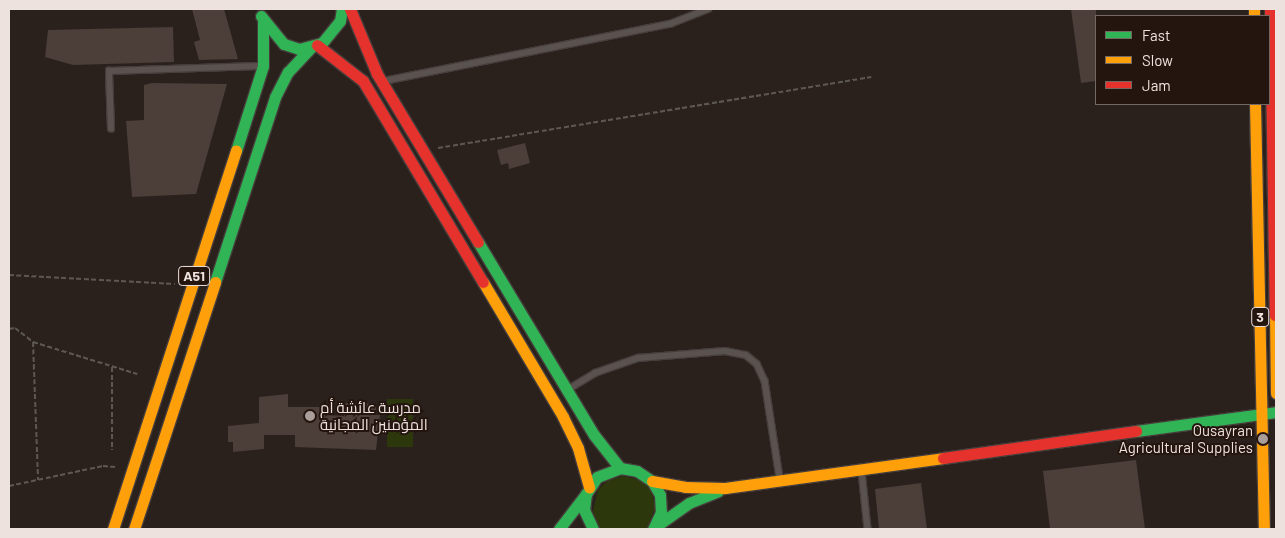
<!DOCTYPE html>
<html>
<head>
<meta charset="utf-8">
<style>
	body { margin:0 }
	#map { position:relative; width:1285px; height:538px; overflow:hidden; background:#2a211d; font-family:Barlow,Cairo,sans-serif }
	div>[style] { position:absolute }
	.green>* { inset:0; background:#2c370b; transform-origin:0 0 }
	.building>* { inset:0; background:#4c3e38 }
	.path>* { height:2px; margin-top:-1px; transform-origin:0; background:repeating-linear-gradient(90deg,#5d5753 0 5px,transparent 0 7.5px) }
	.roads { filter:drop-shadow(1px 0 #463e3c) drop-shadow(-1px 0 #463e3c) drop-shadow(0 1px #463e3c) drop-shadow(0 -1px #463e3c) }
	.lane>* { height:5.5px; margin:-2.75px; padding:0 2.75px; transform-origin:2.75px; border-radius:2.75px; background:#59524f }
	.fast>* { height:11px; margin:-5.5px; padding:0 5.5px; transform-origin:5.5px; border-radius:5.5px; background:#30b455 }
	.slow>* { height:11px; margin:-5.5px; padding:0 5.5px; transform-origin:5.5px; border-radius:5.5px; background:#ff9f0a }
	.jam>* { height:11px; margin:-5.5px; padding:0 5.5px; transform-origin:5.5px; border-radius:5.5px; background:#e5322d }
	.dots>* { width:14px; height:14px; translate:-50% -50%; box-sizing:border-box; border:2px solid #25150f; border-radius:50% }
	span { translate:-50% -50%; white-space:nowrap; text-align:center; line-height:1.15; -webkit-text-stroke:4px #25150f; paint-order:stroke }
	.shield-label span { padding:1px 4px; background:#25150f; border:1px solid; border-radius:4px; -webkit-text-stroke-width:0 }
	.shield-label { font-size:14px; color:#eee2de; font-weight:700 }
	.poi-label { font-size:15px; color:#eee2de }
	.left { translate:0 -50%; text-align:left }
	.right { translate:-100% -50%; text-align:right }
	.frame { position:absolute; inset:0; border:10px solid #eee2de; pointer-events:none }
	.legend { position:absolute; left:1095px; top:15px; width:175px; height:90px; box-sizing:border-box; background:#25150f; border:1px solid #756762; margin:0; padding:6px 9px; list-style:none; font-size:15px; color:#eee2de }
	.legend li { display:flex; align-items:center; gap:10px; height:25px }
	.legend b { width:25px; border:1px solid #756762 }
</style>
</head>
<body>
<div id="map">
	<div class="green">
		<i style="left:387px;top:399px;width:26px;height:48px"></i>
		<i style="clip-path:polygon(623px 476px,639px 480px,650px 489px,656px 506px,647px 529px,601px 529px,596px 522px,593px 510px,598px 490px,607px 481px)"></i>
	</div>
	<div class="building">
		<i style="clip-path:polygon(192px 9px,224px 9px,238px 59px,199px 60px,194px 42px,200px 40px)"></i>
		<i style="clip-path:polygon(1071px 9px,1096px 9px,1096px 81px,1081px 83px)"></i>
		<i style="clip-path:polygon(173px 27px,174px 62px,73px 65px,45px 57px,48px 30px)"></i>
		<i style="clip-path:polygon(152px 83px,227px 84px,196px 194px,132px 197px,126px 121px,144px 120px,144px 85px)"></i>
		<i style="clip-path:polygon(525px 143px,530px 163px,509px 169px,508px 163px,501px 165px,497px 150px)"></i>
		<i style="clip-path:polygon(288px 394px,288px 407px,324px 407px,324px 415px,344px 416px,344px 403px,376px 404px,376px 415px,380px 415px,376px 450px,295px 447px,295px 435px,264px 435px,264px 449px,233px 452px,233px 442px,228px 442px,228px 426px,259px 423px,259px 397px)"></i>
		<i style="clip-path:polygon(1136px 460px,1145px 529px,1050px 529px,1043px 471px)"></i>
		<i style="clip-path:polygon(921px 483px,927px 529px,879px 529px,875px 489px)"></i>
	</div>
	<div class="path">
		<i style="left:438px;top:148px;width:439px;rotate:-9.3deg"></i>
		<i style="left:9px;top:275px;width:166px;rotate:3.1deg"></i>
		<i style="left:9px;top:329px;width:6px;rotate:-9deg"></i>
		<i style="left:15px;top:328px;width:23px;rotate:38deg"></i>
		<i style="left:33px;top:342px;width:109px;rotate:17.1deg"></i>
		<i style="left:33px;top:342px;width:138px;rotate:87.9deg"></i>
		<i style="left:112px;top:367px;width:83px;rotate:90deg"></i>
		<i style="left:9px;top:486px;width:96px;rotate:-12deg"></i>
		<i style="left:103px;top:466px;width:13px;rotate:4deg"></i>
	</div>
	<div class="roads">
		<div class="lane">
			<i style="left:384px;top:81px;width:292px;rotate:-11.3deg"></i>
			<i style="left:670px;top:24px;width:41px;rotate:-21.5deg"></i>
			<i style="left:111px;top:129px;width:58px;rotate:-92deg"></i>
			<i style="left:109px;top:71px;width:149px;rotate:-1.9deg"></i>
			<i style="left:567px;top:390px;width:33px;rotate:-31deg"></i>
			<i style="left:595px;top:373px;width:46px;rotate:-19.2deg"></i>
			<i style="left:638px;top:358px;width:87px;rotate:-4.6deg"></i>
			<i style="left:725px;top:351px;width:21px;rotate:11deg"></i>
			<i style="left:746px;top:355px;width:14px;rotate:39deg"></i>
			<i style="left:757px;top:364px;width:19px;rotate:65deg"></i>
			<i style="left:765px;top:381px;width:98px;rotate:81.2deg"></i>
			<i style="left:862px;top:471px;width:58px;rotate:84.1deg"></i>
		</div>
		<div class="fast">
			<i style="left:261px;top:16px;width:36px;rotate:51deg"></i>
			<i style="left:284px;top:44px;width:16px;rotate:18deg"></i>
			<i style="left:299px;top:49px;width:24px;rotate:-15deg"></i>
			<i style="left:322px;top:43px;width:28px;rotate:-51deg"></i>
			<i style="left:340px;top:21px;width:12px;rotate:-81deg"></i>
			<i style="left:236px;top:151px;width:89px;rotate:-72.4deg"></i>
			<i style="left:263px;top:66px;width:44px;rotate:-90deg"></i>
			<i style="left:478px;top:242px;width:225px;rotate:59deg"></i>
			<i style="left:594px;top:435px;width:42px;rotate:51.8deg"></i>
			<i style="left:215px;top:282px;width:194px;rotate:-72deg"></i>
			<i style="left:275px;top:97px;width:28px;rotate:-63deg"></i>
			<i style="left:288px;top:72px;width:34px;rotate:-47deg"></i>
			<i style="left:1136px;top:431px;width:141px;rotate:-7.7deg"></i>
			<i style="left:655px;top:527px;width:42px;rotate:-35.2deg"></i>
			<i style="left:689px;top:503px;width:31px;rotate:-22deg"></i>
			<i style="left:559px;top:529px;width:44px;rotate:-52.4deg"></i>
			<i style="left:593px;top:529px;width:21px;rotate:-115deg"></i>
			<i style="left:584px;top:510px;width:16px;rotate:-83deg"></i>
			<i style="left:586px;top:494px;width:20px;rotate:-57deg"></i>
			<i style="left:597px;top:477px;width:25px;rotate:-21deg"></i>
			<i style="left:620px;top:468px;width:17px;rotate:10deg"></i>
			<i style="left:637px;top:471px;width:18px;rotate:34deg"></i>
			<i style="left:652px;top:481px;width:16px;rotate:60deg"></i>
			<i style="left:660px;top:495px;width:17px;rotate:87deg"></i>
			<i style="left:661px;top:512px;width:19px;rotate:115deg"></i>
		</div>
		<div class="slow">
			<i style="left:1254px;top:9px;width:7px;rotate:90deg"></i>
			<i style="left:1255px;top:104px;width:425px;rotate:88.8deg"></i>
			<i style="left:483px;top:282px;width:157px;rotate:59.3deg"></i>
			<i style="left:563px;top:417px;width:34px;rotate:64deg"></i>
			<i style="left:578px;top:448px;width:41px;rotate:74.2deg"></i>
			<i style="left:1275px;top:315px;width:78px;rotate:89.3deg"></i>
			<i style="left:652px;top:481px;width:34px;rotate:10deg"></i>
			<i style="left:685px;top:487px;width:40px;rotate:1.4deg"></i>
			<i style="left:725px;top:488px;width:220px;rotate:-7.8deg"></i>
			<i style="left:113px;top:529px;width:398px;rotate:-72deg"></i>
			<i style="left:134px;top:529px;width:260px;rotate:-71.8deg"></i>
		</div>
		<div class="jam">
			<i style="left:350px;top:9px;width:70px;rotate:67.4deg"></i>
			<i style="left:377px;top:74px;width:196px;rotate:59deg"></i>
			<i style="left:1270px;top:9px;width:306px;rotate:89.1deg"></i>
			<i style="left:317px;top:45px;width:58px;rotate:38deg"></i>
			<i style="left:363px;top:81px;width:234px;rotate:59.2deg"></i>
			<i style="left:943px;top:458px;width:195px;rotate:-8deg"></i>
		</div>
	</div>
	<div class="dots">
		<i style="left:310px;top:416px;background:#a99e9a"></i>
		<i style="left:1263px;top:439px;background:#a99e9a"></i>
	</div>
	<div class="shield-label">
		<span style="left:194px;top:276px">A51</span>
		<span style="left:1260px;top:317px">3</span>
	</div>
	<div class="poi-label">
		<span class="left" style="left:320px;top:416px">مدرسة عائشة أم<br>المؤمنين المجانية</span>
		<span class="right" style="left:1253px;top:439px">Ousayran<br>Agricultural Supplies</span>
	</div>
	<div class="frame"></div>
	<ul class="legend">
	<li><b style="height:6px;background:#30b455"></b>Fast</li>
	<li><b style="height:6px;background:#ff9f0a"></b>Slow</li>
	<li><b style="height:6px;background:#e5322d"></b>Jam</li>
	</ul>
</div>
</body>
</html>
